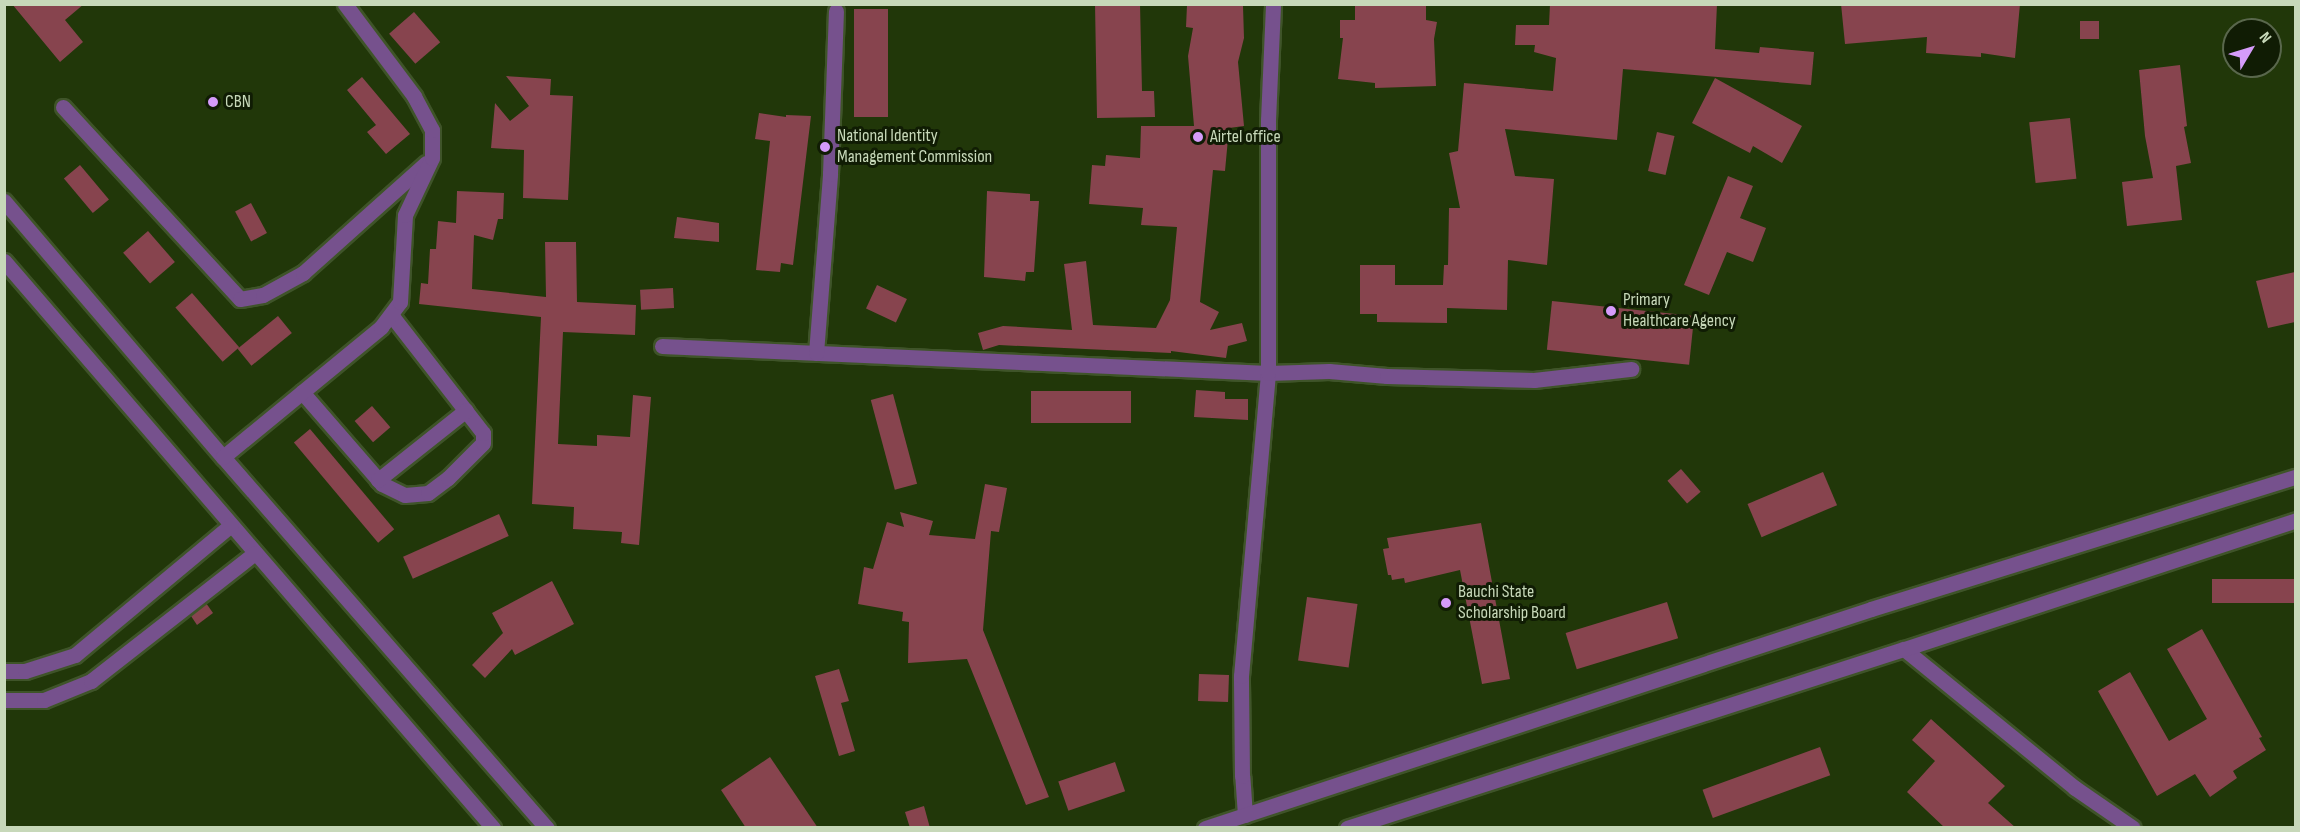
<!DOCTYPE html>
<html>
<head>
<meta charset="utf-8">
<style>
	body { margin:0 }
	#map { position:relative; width:2300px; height:832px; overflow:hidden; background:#213709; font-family:"Sofia Sans Condensed",sans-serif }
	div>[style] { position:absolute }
	.building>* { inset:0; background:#87444e; transform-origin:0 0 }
	.roads { filter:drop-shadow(2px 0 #3f5429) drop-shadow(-2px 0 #3f5429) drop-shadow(0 2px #3f5429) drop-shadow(0 -2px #3f5429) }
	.minor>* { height:15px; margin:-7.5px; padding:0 7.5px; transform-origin:7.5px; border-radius:7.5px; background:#76518d }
	.dots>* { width:16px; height:16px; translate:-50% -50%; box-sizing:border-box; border:3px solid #101c04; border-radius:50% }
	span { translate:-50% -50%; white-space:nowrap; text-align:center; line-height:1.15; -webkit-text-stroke:6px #101c04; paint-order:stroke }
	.poi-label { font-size:18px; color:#c7d8b9 }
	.left { translate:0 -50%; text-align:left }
	.frame { position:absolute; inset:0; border:6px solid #c7d8b9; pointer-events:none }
	.north { position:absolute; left:2222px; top:18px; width:60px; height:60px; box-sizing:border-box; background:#101c04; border:2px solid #59674c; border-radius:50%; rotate:52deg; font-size:16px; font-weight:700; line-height:24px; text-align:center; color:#c7d8b9 }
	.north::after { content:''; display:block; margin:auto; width:21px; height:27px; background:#d59bfa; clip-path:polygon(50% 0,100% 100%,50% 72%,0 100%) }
</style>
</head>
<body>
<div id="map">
	<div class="building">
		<i style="clip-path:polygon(12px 4px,84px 4px,65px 20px,83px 42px,60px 62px)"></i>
		<i style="clip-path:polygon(1095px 4px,1140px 4px,1142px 91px,1154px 91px,1155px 117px,1097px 118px)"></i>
		<i style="clip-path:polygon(1355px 4px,1426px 4px,1426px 20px,1437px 22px,1434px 39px,1436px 86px,1375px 88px,1375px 83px,1338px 79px,1343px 38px,1340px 38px,1340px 20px,1355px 20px)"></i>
		<i style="clip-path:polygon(1550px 4px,1717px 4px,1715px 49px,1759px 53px,1760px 47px,1814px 52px,1811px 85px,1623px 69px,1617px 140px,1505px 129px,1515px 176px,1554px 179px,1547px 265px,1508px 260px,1507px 310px,1447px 308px,1447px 323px,1377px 322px,1377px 314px,1360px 314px,1360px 265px,1395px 265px,1395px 285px,1443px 285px,1444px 265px,1448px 265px,1449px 208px,1460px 208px,1449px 153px,1458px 151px,1464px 83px,1553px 91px,1556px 58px,1534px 52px,1535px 45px,1515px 45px,1516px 25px,1549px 25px)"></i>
		<i style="clip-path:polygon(1841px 4px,2020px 4px,2015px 58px,1981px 53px,1981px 57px,1926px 53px,1927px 37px,1845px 44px)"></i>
		<i style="clip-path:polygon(1187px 5px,1243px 6px,1244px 38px,1238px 62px,1244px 126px,1229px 128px,1225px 171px,1213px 170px,1200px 302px,1219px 312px,1210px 330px,1242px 323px,1247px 341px,1228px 346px,1226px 358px,1171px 351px,1171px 353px,999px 345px,983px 350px,978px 333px,1003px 326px,1072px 330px,1064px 264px,1086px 261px,1093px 325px,1156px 328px,1170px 300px,1177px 227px,1141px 225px,1143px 208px,1089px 204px,1092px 165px,1105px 166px,1106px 155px,1140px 158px,1141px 126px,1194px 126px,1188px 56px,1193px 28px,1186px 27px)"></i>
		<i style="left:854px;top:9px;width:34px;height:108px"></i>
		<i style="left:414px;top:12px;width:40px;height:33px;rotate:49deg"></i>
		<i style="left:2080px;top:21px;width:19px;height:18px"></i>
		<i style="clip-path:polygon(2180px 65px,2187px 126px,2184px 127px,2191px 163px,2176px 166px,2182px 220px,2127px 226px,2122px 182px,2153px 178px,2145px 136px,2139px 70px)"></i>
		<i style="clip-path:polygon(506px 76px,551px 79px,550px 95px,573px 96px,568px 200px,523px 198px,524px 150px,491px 148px,495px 103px,510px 121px,529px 106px)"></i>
		<i style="clip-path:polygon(362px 77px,410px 134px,386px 154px,367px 132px,376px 125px,347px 90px)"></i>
		<i style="clip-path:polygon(1715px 78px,1802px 126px,1782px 163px,1753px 146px,1750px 153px,1692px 123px)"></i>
		<i style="clip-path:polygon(759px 113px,786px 117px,786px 115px,811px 116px,793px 265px,781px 263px,780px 272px,756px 270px,770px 141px,755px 139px)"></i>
		<i style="left:2070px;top:118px;width:61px;height:41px;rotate:84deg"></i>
		<i style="left:1657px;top:132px;width:18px;height:40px;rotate:13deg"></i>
		<i style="left:80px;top:165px;width:45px;height:21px;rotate:50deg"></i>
		<i style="clip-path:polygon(1728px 176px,1753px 186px,1740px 218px,1766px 228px,1753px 262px,1727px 252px,1709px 295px,1684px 285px)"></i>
		<i style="clip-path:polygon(457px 191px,504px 193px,503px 219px,498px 219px,493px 240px,474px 235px,472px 289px,546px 297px,545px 242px,576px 242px,577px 302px,636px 305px,635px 335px,563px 332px,558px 444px,597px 446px,597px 435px,630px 437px,633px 395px,651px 397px,639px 545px,621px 543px,622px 532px,573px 529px,574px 507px,532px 504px,541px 317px,419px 304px,421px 283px,428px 284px,430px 249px,436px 249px,438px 221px,456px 223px)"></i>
		<i style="clip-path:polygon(987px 191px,1030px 194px,1030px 201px,1039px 201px,1034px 272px,1026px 272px,1025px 281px,984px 277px)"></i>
		<i style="left:251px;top:203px;width:34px;height:18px;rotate:62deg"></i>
		<i style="clip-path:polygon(677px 217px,719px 223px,719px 242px,674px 238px)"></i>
		<i style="left:148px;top:231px;width:41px;height:33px;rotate:49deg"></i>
		<i style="clip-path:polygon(2295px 272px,2295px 322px,2268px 328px,2256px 281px)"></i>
		<i style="left:877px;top:285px;width:33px;height:26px;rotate:25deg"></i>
		<i style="left:673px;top:288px;width:20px;height:33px;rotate:87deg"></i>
		<i style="left:192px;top:293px;width:72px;height:22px;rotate:49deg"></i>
		<i style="left:1552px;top:301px;width:143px;height:49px;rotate:6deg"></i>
		<i style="left:278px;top:316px;width:22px;height:52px;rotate:51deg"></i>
		<i style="clip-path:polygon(1196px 390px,1225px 392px,1225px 399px,1248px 399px,1248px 420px,1194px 417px)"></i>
		<i style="left:1031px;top:391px;width:100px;height:32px"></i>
		<i style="left:893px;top:394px;width:93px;height:23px;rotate:75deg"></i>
		<i style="left:372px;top:406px;width:28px;height:23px;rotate:49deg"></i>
		<i style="left:310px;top:429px;width:131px;height:21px;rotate:50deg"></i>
		<i style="left:1681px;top:469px;width:30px;height:18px;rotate:49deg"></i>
		<i style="left:1823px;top:472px;width:36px;height:82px;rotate:67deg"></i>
		<i style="clip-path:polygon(985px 484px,1007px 488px,999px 532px,991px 531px,983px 630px,1049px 797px,1026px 805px,967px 659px,908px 663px,909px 622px,902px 621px,903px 612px,858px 604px,864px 567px,873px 569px,887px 522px,904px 527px,900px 512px,933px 521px,929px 535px,975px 539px)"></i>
		<i style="left:499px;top:514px;width:24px;height:105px;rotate:66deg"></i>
		<i style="clip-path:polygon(1481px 523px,1510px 679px,1482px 684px,1460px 570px,1405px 583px,1404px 578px,1392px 580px,1391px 575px,1388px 575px,1383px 549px,1389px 548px,1387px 538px)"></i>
		<i style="left:2295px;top:579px;width:24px;height:83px;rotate:90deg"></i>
		<i style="clip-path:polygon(552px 581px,574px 624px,515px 655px,512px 649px,485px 678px,472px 665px,503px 633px,492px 613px)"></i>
		<i style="left:1307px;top:597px;width:51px;height:64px;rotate:8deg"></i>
		<i style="left:1667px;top:602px;width:38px;height:106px;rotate:73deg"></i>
		<i style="clip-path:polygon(206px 603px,213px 613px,197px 625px,191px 616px)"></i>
		<i style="clip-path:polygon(2202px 629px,2262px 737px,2259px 738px,2266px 750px,2233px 771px,2237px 778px,2210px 797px,2195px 774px,2157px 796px,2098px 691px,2130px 672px,2169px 741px,2207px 719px,2167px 649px)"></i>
		<i style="clip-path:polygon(839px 669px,849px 701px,841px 703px,855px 751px,839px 756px,815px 676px)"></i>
		<i style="left:1199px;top:674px;width:30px;height:27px;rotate:2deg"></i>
		<i style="clip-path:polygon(1931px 719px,2005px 786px,1988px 803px,2016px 828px,1945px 828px,1907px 792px,1935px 761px,1912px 740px)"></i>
		<i style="left:1820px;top:747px;width:30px;height:125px;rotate:70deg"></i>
		<i style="clip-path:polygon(770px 757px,818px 828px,746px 828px,721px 790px)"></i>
		<i style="left:1115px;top:762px;width:31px;height:60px;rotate:71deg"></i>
		<i style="clip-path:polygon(924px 806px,930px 828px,910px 828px,905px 812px)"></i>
	</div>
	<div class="roads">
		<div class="minor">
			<i style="left:63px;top:107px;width:261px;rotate:47.3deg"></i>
			<i style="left:240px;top:299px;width:23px;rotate:-10deg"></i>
			<i style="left:263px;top:295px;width:46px;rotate:-28.8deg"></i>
			<i style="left:303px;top:273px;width:165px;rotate:-41.8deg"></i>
			<i style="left:4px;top:201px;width:337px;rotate:49.5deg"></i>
			<i style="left:223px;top:457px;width:493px;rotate:48.9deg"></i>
			<i style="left:4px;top:261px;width:749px;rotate:49.22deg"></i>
			<i style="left:662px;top:346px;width:607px;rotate:2.55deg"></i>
			<i style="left:1268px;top:373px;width:61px;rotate:-1.9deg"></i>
			<i style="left:1329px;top:371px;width:58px;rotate:4.9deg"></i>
			<i style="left:1387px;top:376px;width:147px;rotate:1.6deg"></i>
			<i style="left:1534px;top:380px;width:98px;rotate:-6.5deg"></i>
			<i style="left:816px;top:353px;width:180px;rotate:-85.5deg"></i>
			<i style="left:830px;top:174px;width:163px;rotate:-87.9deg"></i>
			<i style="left:302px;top:392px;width:122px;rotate:49deg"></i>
			<i style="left:382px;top:484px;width:25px;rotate:26deg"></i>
			<i style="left:405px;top:495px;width:23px;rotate:-5deg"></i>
			<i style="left:428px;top:493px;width:25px;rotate:-37deg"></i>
			<i style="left:448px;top:478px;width:49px;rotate:-45deg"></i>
			<i style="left:483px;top:443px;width:10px;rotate:-90deg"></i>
			<i style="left:483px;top:433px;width:148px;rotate:-127.9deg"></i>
			<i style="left:223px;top:457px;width:205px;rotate:-39.4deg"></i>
			<i style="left:381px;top:327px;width:31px;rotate:-53deg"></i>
			<i style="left:400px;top:302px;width:87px;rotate:-86.7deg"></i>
			<i style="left:405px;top:215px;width:63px;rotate:-64.7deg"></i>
			<i style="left:432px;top:158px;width:28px;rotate:-90deg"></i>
			<i style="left:432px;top:130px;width:38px;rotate:-118deg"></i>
			<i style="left:414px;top:96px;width:115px;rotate:-126.9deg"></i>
			<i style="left:378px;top:480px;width:112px;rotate:-38.5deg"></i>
			<i style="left:1904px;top:649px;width:220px;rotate:39.1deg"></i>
			<i style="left:2075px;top:788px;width:70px;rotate:34.6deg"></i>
			<i style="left:4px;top:671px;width:21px"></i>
			<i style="left:25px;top:671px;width:52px;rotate:-17.7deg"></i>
			<i style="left:75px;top:655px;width:203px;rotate:-39.8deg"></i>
			<i style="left:4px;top:700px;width:40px"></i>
			<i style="left:44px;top:700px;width:51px;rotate:-22deg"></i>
			<i style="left:91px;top:681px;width:208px;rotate:-38deg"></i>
			<i style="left:1245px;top:815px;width:39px;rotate:-94deg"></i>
			<i style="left:1242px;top:776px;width:100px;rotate:-90.6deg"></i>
			<i style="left:1241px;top:676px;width:304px;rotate:-84.9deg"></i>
			<i style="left:1268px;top:373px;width:253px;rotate:-90deg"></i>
			<i style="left:1268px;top:120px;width:116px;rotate:-87.5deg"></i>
			<i style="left:1205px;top:828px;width:701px;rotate:-18.2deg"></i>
			<i style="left:1871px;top:609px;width:445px;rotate:-17.3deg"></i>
			<i style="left:1347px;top:828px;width:585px;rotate:-17.82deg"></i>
			<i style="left:1904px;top:649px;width:413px;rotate:-18.2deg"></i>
		</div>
	</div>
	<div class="dots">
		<i style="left:213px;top:102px;background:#d59bfa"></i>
		<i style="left:1198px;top:137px;background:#d59bfa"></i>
		<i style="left:825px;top:147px;background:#d59bfa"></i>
		<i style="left:1611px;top:311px;background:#d59bfa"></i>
		<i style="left:1446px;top:603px;background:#d59bfa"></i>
	</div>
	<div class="poi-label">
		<span class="left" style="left:225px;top:102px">CBN</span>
		<span class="left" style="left:837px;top:147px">National Identity<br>Management Commission</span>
		<span class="left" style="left:1210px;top:137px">Airtel office</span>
		<span class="left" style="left:1623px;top:311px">Primary<br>Healthcare Agency</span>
		<span class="left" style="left:1458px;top:603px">Bauchi State<br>Scholarship Board</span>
	</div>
	<div class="frame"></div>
	<div class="north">N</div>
</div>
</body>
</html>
